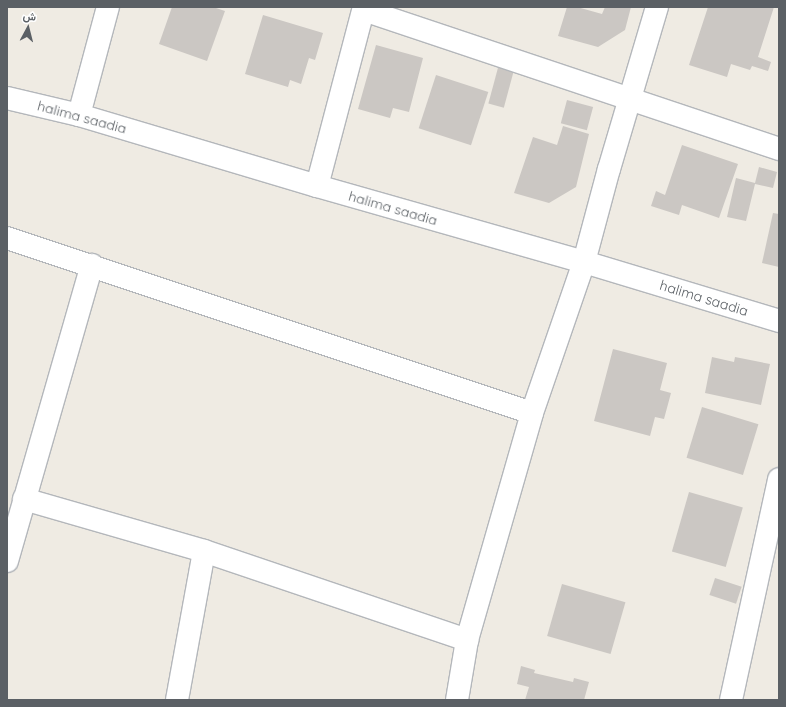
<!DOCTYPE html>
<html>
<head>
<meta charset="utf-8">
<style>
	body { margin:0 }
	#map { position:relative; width:786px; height:707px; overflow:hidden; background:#efebe3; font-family:Quicksand,Vazirmatn,sans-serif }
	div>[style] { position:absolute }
	.building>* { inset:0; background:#cbc7c3; transform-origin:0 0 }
	.roads { filter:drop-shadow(1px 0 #b4b7bb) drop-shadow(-1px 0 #b4b7bb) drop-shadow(0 1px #b4b7bb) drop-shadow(0 -1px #b4b7bb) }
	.street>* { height:22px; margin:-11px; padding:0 11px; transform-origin:11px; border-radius:11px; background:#fff }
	span { translate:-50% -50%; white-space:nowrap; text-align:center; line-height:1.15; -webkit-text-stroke:3px #fff; paint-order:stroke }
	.street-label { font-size:14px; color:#5b6065 }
	.frame { position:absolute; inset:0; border:8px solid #5b6065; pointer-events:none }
	.north { position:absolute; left:8px; top:8px; width:40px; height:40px; -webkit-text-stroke:3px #fff; paint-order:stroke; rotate:7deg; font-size:11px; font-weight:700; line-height:16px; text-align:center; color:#5b6065 }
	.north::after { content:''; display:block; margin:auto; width:14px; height:18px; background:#5b6065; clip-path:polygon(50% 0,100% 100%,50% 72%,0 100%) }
</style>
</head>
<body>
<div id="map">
	<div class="building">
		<i style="clip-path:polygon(172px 7px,213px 7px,225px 11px,207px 61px,159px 44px)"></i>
		<i style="clip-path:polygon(567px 7px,577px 7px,602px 14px,605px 7px,631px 7px,625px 30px,598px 47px,558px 36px)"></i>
		<i style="clip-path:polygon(708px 7px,774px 7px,758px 57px,771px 62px,768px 71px,752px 66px,750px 70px,731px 64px,727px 77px,689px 65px)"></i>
		<i style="clip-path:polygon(263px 15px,323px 33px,315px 60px,309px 58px,301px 84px,290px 80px,288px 87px,245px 74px)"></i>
		<i style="clip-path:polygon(376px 45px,423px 58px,409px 112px,393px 108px,390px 118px,358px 109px)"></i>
		<i style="left:499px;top:64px;width:16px;height:41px;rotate:15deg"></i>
		<i style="left:436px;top:75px;width:55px;height:56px;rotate:18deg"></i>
		<i style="left:567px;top:100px;width:27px;height:24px;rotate:15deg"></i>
		<i style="clip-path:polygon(563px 126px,589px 134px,576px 187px,549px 203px,514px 193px,533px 137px,557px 145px)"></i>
		<i style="clip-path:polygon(682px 145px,738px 164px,719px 218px,682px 205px,679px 215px,651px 206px,656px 191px,665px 195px)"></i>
		<i style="clip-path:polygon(759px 167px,777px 172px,773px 188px,755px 184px,746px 221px,727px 217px,736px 178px,755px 183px)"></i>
		<i style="clip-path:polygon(773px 213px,779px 214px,779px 267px,762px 263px)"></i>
		<i style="clip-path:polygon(613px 349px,667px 363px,660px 390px,671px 393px,664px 419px,655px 417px,650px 436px,594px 421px)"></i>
		<i style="clip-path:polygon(712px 357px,734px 362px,735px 357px,770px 364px,761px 405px,705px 393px)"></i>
		<i style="left:702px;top:407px;width:59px;height:53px;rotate:17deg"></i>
		<i style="left:689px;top:492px;width:56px;height:62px;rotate:16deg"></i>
		<i style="left:715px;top:578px;width:28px;height:18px;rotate:18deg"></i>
		<i style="left:562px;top:584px;width:66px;height:54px;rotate:16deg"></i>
		<i style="clip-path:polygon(521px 666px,535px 670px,534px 673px,573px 682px,574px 678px,589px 682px,584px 700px,525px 700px,529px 687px,517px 684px)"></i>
	</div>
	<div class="roads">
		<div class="street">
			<i style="left:364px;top:10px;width:438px;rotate:18.5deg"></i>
			<i style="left:7px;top:98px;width:74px;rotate:13.3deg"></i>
			<i style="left:79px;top:115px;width:248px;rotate:16.6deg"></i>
			<i style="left:317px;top:186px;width:278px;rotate:15.9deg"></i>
			<i style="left:584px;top:262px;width:204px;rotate:16.8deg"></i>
			<i style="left:79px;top:115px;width:112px;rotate:-75deg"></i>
			<i style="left:317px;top:186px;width:185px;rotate:-75.3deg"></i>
			<i style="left:7px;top:238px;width:553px;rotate:18.43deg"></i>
			<i style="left:24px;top:499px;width:187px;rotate:16.1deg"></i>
			<i style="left:204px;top:551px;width:278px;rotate:18.7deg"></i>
			<i style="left:7px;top:561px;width:308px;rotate:-74deg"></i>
			<i style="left:177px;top:700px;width:151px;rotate:-79.7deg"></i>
			<i style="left:457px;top:700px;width:61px;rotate:-80.5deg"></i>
			<i style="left:467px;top:640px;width:236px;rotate:-74deg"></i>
			<i style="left:532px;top:413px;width:160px;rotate:-71deg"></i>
			<i style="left:584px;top:262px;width:96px;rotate:-75deg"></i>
			<i style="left:609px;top:169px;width:169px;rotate:-73.5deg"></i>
			<i style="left:731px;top:700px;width:226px;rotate:-77.7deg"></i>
		</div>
	</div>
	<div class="street-label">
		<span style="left:82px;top:117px;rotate:15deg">halima saadia</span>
		<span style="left:393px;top:208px;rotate:16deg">halima saadia</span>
		<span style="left:704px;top:298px;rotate:17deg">halima saadia</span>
	</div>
	<div class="frame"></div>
	<div class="north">ش</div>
</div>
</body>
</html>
